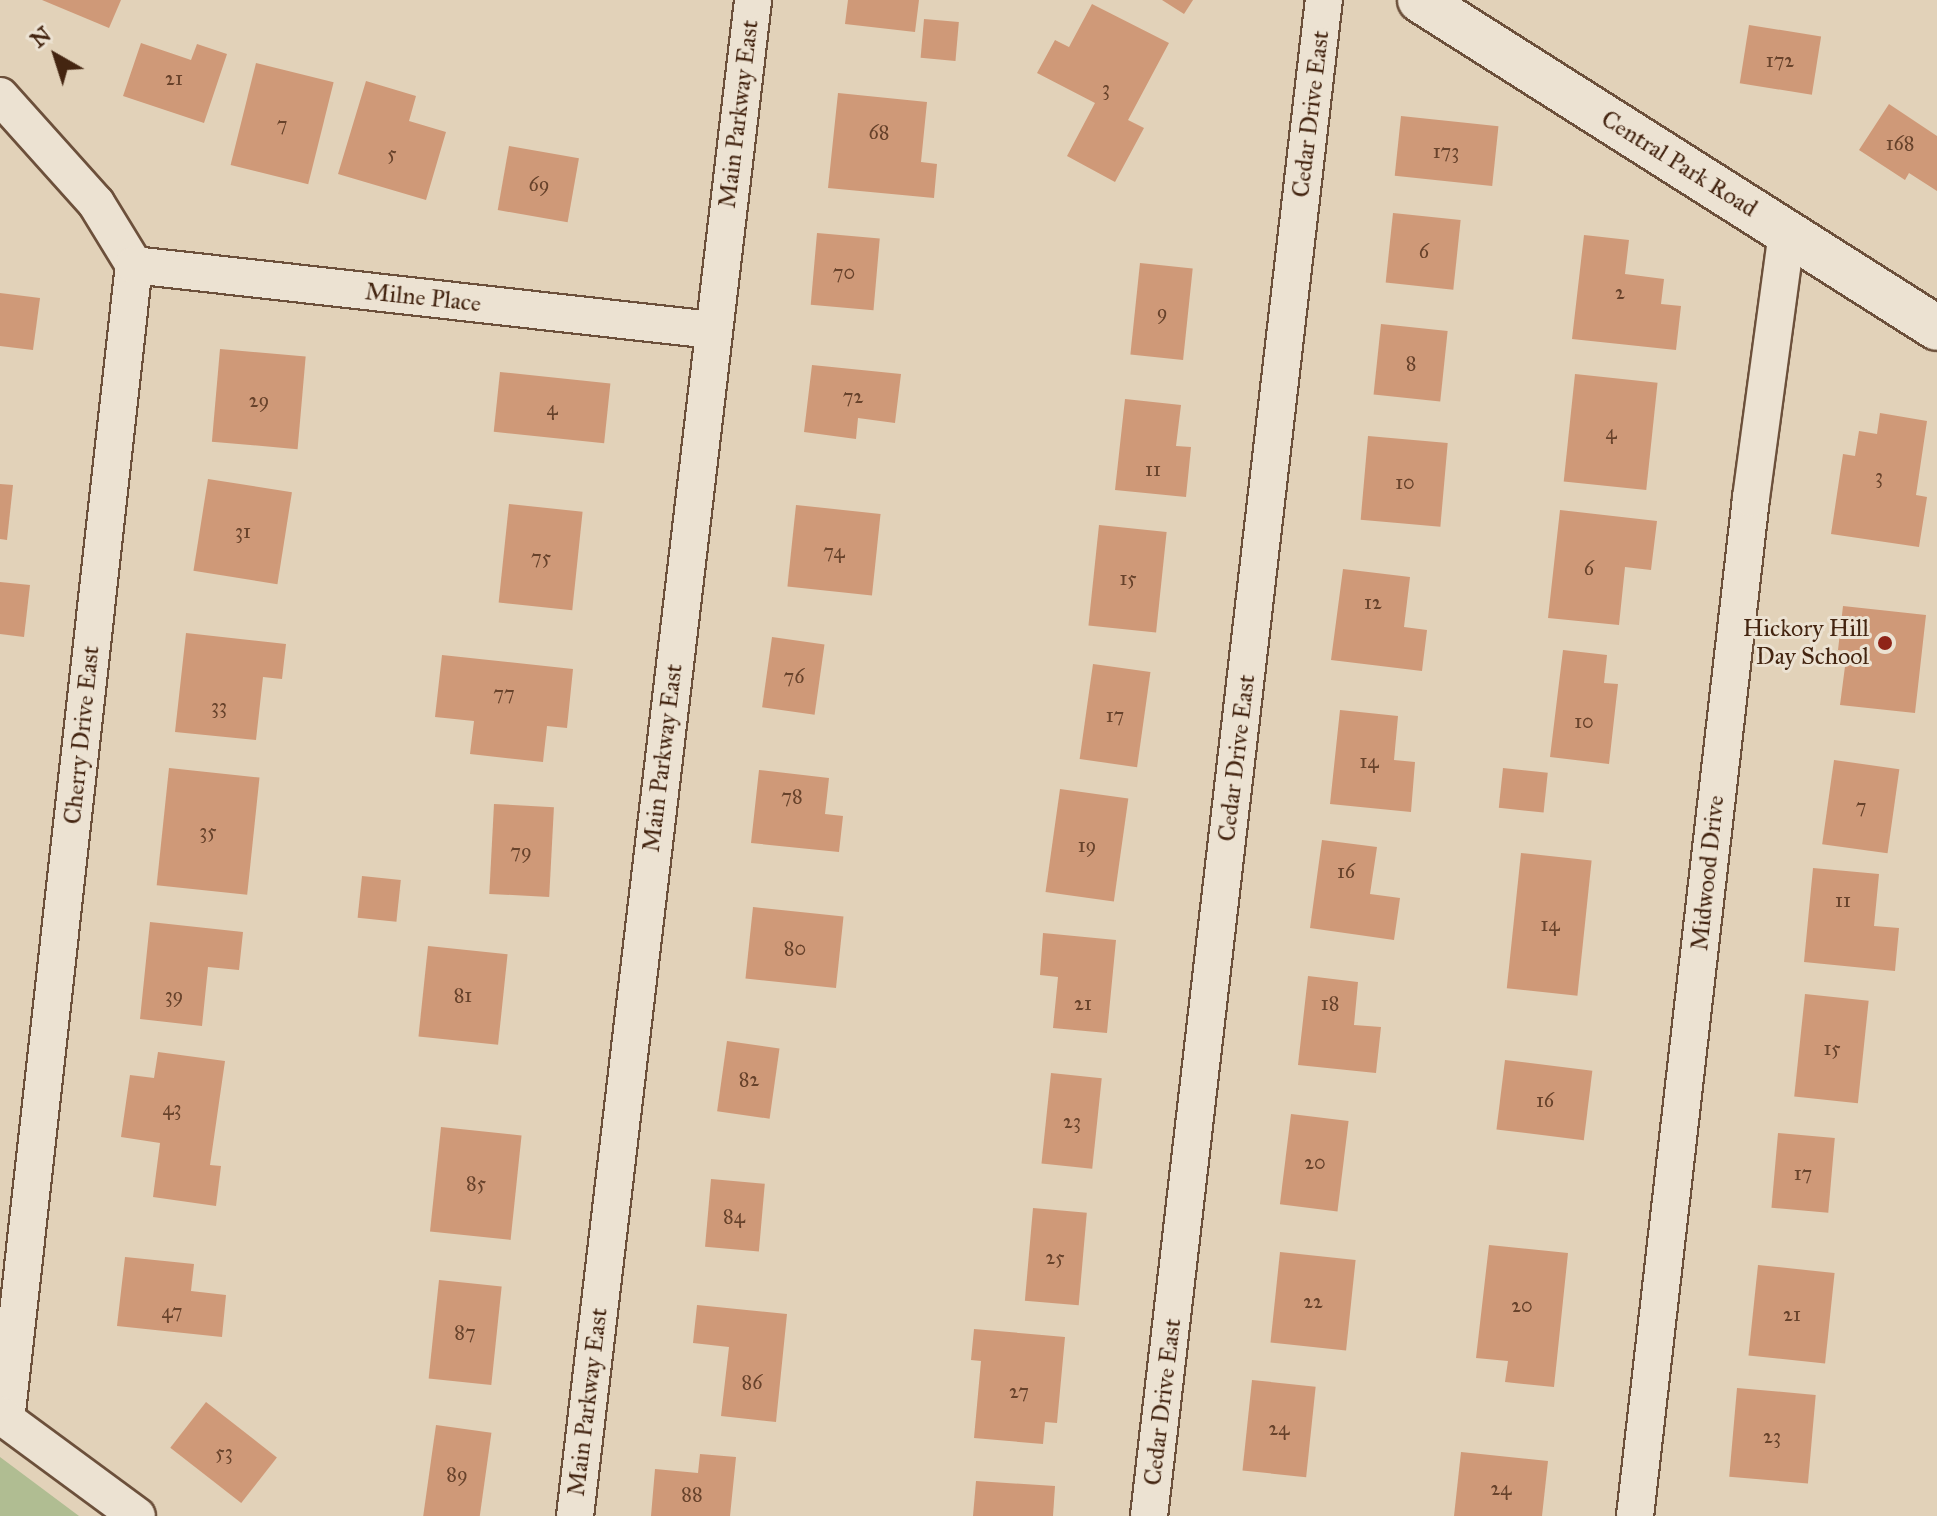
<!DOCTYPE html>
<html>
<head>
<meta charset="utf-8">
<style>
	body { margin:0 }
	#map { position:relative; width:1937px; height:1516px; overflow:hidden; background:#e2d2b9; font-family:"IM FELL Great Primer",serif }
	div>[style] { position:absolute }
	.green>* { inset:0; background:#b0bd92 }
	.building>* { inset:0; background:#cf9978; transform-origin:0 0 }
	.roads { filter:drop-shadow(2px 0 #6c503b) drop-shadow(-2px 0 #6c503b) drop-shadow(0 2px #6c503b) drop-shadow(0 -2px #6c503b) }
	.minor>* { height:36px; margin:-18px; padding:0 18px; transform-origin:18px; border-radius:18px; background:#ece2d2 }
	.tertiary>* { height:44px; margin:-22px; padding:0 22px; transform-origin:22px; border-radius:22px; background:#ece2d2 }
	.dots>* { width:22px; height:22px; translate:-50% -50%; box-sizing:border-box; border:4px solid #ece2d2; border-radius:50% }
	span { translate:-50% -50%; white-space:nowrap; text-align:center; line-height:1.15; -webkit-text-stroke:6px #ece2d2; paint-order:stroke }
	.number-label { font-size:20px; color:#67422b }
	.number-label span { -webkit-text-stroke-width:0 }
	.street-label { font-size:24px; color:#442511 }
	.poi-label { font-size:24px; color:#442511 }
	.right { translate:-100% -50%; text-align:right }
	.north { position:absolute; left:16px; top:16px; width:80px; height:80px; -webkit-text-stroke:6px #ece2d2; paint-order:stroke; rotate:321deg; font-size:22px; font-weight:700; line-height:32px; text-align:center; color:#442511 }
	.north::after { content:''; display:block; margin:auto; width:28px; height:36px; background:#442511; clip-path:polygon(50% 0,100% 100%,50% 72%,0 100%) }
</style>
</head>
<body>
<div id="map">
	<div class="green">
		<i style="clip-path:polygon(0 1457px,79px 1516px,0 1516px)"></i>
	</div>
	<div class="building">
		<i style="clip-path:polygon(42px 0,121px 0,109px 28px)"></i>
		<i style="clip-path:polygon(848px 0,919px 0,915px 32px,845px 24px)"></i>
		<i style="clip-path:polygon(1162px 0,1193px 0,1184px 14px)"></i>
		<i style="clip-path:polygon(1092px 4px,1169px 43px,1128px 120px,1144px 128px,1115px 182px,1067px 156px,1095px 103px,1037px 73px,1055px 40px,1069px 47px)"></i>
		<i style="left:924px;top:19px;width:35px;height:39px;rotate:5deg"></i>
		<i style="left:1749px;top:25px;width:73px;height:59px;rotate:9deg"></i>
		<i style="clip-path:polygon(141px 43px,191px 60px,197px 44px,227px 54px,204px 123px,123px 96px)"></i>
		<i style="left:256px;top:63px;width:80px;height:105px;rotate:14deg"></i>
		<i style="clip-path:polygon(366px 81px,416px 96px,409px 121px,446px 132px,426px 200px,338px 174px)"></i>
		<i style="clip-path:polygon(838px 93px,927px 102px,921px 162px,937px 164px,934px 198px,828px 188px)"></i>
		<i style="clip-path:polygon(1889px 104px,1937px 136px,1937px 191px,1909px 173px,1905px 180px,1859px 150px)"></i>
		<i style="left:1401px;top:116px;width:98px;height:60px;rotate:6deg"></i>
		<i style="left:509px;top:146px;width:71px;height:65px;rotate:10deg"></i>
		<i style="left:1393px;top:213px;width:68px;height:70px;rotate:6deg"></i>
		<i style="left:817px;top:233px;width:63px;height:72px;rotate:5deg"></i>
		<i style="clip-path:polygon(1584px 235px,1629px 240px,1625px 274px,1664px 279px,1661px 304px,1681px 306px,1676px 350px,1572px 339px)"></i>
		<i style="left:1140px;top:263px;width:53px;height:92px;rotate:6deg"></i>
		<i style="clip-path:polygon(0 293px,40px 298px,33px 350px,0 346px)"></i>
		<i style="left:1381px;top:324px;width:67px;height:71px;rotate:6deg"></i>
		<i style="left:220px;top:349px;width:86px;height:93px;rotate:5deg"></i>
		<i style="clip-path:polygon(812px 365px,901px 374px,895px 423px,858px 418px,856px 439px,804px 432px)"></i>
		<i style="left:500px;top:372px;width:111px;height:60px;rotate:6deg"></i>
		<i style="left:1575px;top:374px;width:83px;height:108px;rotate:6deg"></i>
		<i style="clip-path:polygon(1125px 399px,1181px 405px,1176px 446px,1191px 447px,1186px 497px,1115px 490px)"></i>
		<i style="clip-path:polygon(1880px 413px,1927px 421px,1916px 495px,1927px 497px,1919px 547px,1831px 534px,1843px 454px,1855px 456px,1859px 431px,1877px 434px)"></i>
		<i style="left:1368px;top:436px;width:80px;height:84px;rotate:5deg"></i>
		<i style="left:208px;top:479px;width:85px;height:93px;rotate:9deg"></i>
		<i style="clip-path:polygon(0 484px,13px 485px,7px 540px,0 539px)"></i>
		<i style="left:509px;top:504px;width:74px;height:99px;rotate:6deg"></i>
		<i style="left:796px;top:505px;width:85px;height:82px;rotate:6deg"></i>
		<i style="clip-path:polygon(1560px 510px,1657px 521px,1651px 570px,1625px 567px,1619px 625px,1548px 618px)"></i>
		<i style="left:1099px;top:525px;width:68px;height:101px;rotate:6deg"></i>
		<i style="clip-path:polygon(1343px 569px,1410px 577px,1404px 627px,1427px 630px,1422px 671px,1331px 660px)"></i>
		<i style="clip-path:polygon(0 582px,30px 585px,24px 637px,0 634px)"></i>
		<i style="clip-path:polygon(1843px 606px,1926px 615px,1915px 713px,1840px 705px,1847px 651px,1838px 650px)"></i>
		<i style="clip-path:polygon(186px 633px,286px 644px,282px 679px,263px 677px,256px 740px,175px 732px)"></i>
		<i style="left:772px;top:637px;width:53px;height:71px;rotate:8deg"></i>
		<i style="clip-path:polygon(1563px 650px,1607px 655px,1604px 683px,1618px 684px,1609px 764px,1550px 757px)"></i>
		<i style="clip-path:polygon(442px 655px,573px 669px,567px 728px,547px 726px,543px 762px,470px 754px,474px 721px,435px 717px)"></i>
		<i style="left:1093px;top:664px;width:58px;height:96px;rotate:8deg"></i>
		<i style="clip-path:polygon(1340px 710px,1398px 716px,1394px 760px,1415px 762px,1411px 812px,1330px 804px)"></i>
		<i style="left:1834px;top:760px;width:66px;height:85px;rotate:8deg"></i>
		<i style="left:169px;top:768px;width:91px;height:118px;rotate:6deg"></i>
		<i style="left:1503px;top:768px;width:45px;height:40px;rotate:6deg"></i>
		<i style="clip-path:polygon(759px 770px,829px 778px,825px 814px,843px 816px,839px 852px,751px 843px)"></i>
		<i style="left:1060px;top:789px;width:69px;height:104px;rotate:8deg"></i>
		<i style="left:494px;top:804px;width:60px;height:90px;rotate:3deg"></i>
		<i style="clip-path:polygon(1322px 840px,1377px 847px,1370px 894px,1400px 898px,1394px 940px,1310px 928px)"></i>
		<i style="left:1521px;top:853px;width:71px;height:136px;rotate:6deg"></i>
		<i style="clip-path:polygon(1813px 868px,1879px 874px,1874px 926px,1899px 928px,1895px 971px,1804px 962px)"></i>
		<i style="left:362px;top:876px;width:39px;height:42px;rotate:6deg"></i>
		<i style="left:753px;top:907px;width:91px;height:72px;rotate:6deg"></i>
		<i style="clip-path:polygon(150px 922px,243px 932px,239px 970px,208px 967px,202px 1026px,140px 1019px)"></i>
		<i style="clip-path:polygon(1043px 933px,1116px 940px,1107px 1033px,1053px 1028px,1058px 977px,1040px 975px)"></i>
		<i style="left:428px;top:946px;width:80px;height:91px;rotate:6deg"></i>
		<i style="clip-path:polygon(1308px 976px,1358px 982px,1354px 1025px,1381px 1027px,1376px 1073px,1298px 1065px)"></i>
		<i style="left:1805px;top:994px;width:64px;height:103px;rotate:6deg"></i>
		<i style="left:727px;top:1041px;width:53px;height:71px;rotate:8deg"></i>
		<i style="clip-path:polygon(158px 1052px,225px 1061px,210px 1165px,221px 1166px,216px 1206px,153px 1197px,160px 1143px,121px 1137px,130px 1075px,154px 1078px)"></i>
		<i style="left:1505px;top:1060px;width:88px;height:70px;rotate:7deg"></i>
		<i style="left:1051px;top:1073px;width:51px;height:91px;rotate:6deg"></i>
		<i style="left:1291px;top:1114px;width:58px;height:91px;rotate:7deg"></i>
		<i style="left:441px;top:1127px;width:81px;height:105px;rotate:6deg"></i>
		<i style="left:1778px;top:1133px;width:57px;height:75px;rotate:5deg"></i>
		<i style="left:711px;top:1179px;width:54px;height:68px;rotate:5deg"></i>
		<i style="left:1033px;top:1208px;width:54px;height:93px;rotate:5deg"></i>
		<i style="clip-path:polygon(1489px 1245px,1568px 1253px,1554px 1387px,1505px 1382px,1508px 1361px,1476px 1358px)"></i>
		<i style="left:1280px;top:1252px;width:76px;height:91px;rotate:6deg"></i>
		<i style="clip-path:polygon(125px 1257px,194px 1264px,191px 1291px,226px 1295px,222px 1337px,117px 1326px)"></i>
		<i style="left:1758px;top:1265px;width:77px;height:91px;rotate:6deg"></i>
		<i style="left:439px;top:1280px;width:63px;height:99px;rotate:6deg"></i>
		<i style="clip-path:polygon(697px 1305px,787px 1314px,776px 1422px,721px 1416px,729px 1347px,693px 1343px)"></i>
		<i style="clip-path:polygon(974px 1329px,1065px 1337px,1057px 1423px,1045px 1422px,1043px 1444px,974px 1438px,981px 1361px,971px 1360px)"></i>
		<i style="left:1252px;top:1380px;width:64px;height:91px;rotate:6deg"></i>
		<i style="left:1737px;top:1388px;width:79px;height:89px;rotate:5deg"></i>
		<i style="left:206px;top:1402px;width:90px;height:58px;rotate:38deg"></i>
		<i style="left:436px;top:1425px;width:56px;height:92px;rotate:8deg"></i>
		<i style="clip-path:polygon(1461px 1452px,1548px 1461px,1542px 1516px,1454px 1516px)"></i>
		<i style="clip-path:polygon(700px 1454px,736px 1457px,730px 1516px,651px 1516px,655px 1469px,698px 1473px)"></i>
		<i style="clip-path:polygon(976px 1481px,1055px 1486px,1053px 1516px,973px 1516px)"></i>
	</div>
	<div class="roads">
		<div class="minor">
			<i style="left:0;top:96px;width:144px;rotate:48.1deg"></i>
			<i style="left:96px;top:203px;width:73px;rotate:58.5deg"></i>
			<i style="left:134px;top:265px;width:1162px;rotate:96.32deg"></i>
			<i style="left:134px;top:265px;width:582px;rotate:6.42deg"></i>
			<i style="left:0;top:1415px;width:170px;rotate:36.4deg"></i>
			<i style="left:575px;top:1516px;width:1526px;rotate:-83.3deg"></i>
			<i style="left:1149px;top:1516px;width:1526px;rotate:-83.42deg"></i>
			<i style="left:1635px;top:1516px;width:1025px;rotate:-83.5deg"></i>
			<i style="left:1751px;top:498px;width:268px;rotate:-82.3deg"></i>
		</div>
		<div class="tertiary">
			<i style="left:1420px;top:0;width:612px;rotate:32.39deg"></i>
		</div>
	</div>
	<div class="dots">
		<i style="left:1885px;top:643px;background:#8f2418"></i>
	</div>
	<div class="number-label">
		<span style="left:1780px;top:60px">172</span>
		<span style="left:174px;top:78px">21</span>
		<span style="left:1106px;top:88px">3</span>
		<span style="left:282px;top:124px">7</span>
		<span style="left:879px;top:132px">68</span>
		<span style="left:1900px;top:143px">168</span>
		<span style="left:1446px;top:151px">173</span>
		<span style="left:392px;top:153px">5</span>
		<span style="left:539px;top:184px">69</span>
		<span style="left:1424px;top:251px">6</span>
		<span style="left:844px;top:272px">70</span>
		<span style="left:1620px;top:292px">2</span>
		<span style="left:1162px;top:312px">9</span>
		<span style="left:1411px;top:363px">8</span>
		<span style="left:853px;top:396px">72</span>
		<span style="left:259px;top:400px">29</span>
		<span style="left:552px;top:408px">4</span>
		<span style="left:1611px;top:432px">4</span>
		<span style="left:1153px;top:469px">11</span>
		<span style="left:1879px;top:476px">3</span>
		<span style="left:1405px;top:482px">10</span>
		<span style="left:243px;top:531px">31</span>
		<span style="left:834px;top:551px">74</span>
		<span style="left:541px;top:557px">75</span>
		<span style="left:1589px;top:568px">6</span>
		<span style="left:1128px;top:578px">15</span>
		<span style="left:1373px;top:602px">12</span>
		<span style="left:794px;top:676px">76</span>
		<span style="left:504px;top:693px">77</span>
		<span style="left:219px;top:706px">33</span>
		<span style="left:1115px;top:715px">17</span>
		<span style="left:1584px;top:721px">10</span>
		<span style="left:1369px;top:761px">14</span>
		<span style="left:792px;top:796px">78</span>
		<span style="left:1861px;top:806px">7</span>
		<span style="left:208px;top:831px">35</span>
		<span style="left:1087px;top:845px">19</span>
		<span style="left:521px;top:851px">79</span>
		<span style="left:1346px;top:871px">16</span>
		<span style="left:1843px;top:900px">11</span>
		<span style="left:1550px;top:924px">14</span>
		<span style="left:795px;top:948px">80</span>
		<span style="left:174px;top:995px">39</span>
		<span style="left:463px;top:995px">81</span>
		<span style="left:1083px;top:1003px">21</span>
		<span style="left:1330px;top:1003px">18</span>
		<span style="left:1832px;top:1048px">15</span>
		<span style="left:749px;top:1079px">82</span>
		<span style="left:1545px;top:1100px">16</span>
		<span style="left:172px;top:1108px">43</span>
		<span style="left:1072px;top:1121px">23</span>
		<span style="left:1315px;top:1162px">20</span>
		<span style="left:1803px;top:1173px">17</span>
		<span style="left:476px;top:1183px">85</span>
		<span style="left:734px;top:1216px">84</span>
		<span style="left:1055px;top:1257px">25</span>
		<span style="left:1313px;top:1301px">22</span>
		<span style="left:1522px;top:1305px">20</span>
		<span style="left:172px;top:1311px">47</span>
		<span style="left:1792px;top:1314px">21</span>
		<span style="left:465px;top:1332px">87</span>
		<span style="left:752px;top:1382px">86</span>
		<span style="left:1019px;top:1391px">27</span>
		<span style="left:1279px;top:1428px">24</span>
		<span style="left:1772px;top:1436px">23</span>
		<span style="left:224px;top:1452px">53</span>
		<span style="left:457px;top:1474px">89</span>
		<span style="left:1501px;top:1488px">24</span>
		<span style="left:692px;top:1494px">88</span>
	</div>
	<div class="street-label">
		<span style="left:739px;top:114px;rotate:-83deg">Main Parkway East</span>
		<span style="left:1311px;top:114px;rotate:-83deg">Cedar Drive East</span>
		<span style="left:1679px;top:164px;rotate:32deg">Central Park Road</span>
		<span style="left:423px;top:298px;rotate:6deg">Milne Place</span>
		<span style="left:82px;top:735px;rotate:-84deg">Cherry Drive East</span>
		<span style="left:663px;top:758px;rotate:-83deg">Main Parkway East</span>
		<span style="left:1237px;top:758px;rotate:-83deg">Cedar Drive East</span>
		<span style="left:1708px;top:873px;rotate:-84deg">Midwood Drive</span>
		<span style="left:588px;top:1402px;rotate:-83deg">Main Parkway East</span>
		<span style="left:1163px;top:1402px;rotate:-83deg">Cedar Drive East</span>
	</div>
	<div class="poi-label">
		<span class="right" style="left:1869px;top:643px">Hickory Hill<br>Day School</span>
	</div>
	<div class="north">N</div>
</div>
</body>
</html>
